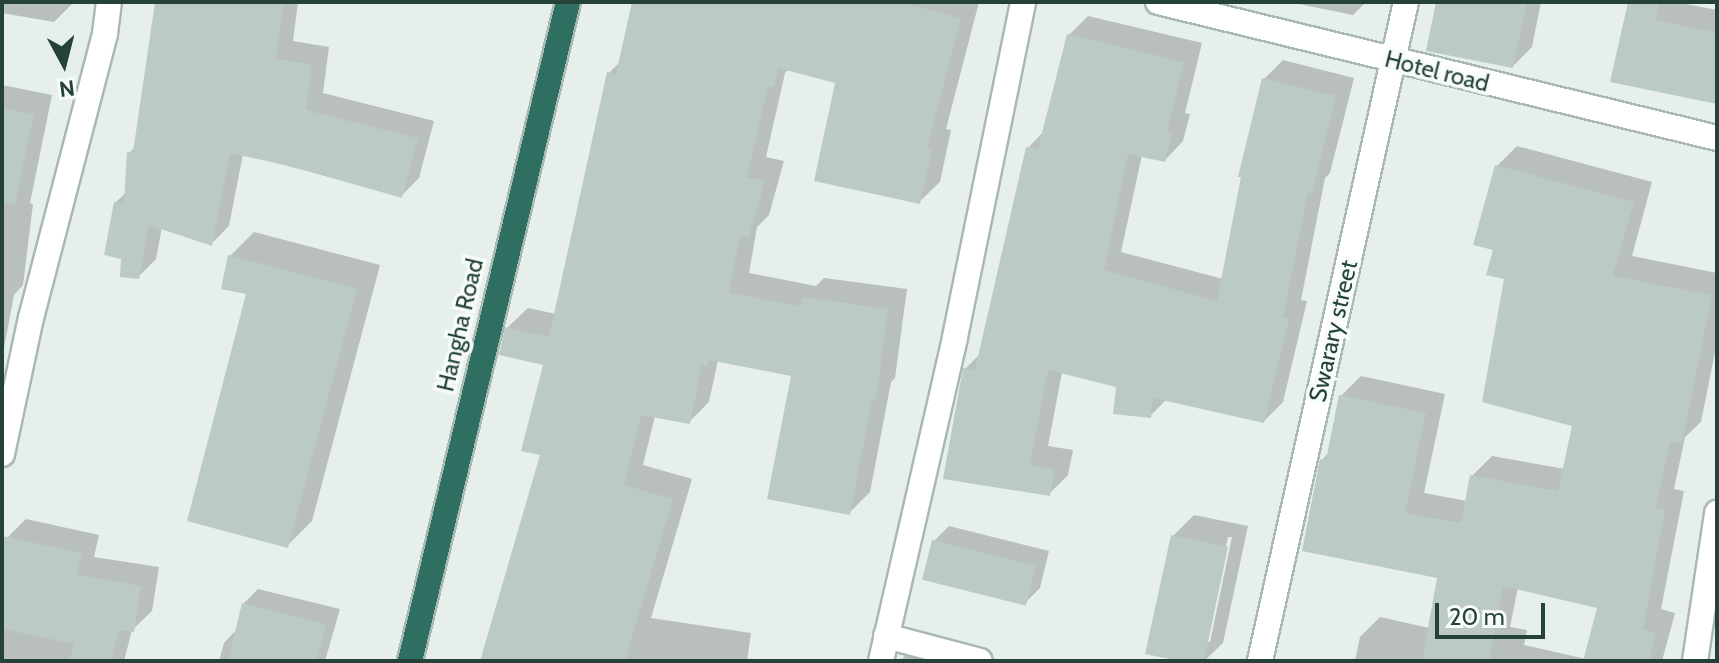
<!DOCTYPE html>
<html>
<head>
<meta charset="utf-8">
<style>
	body { margin:0 }
	#map { position:relative; width:1719px; height:663px; overflow:hidden; background:#e6efeb; font-family:Cabin,sans-serif }
	div>[style] { position:absolute }
	.shadow>* { inset:0; background:#0003 }
	.building>* { inset:0; background:#bbcac4; transform-origin:0 0 }
	.roads { filter:drop-shadow(2px 0 #a8b8b2) drop-shadow(-2px 0 #a8b8b2) drop-shadow(0 2px #a8b8b2) drop-shadow(0 -2px #a8b8b2) }
	.minor>* { height:24px; margin:-12px; padding:0 12px; transform-origin:12px; border-radius:12px; background:#fff }
	.highway>* { height:24px; margin:-12px; padding:0 12px; transform-origin:12px; border-radius:12px; background:#2f6f62 }
	span { translate:-50% -50%; white-space:nowrap; text-align:center; line-height:1.15; -webkit-text-stroke:7px #f7fbf9; paint-order:stroke }
	.street-label { font-size:24px; color:#24423a }
	.frame { position:absolute; inset:0; border:4px solid #24423a; pointer-events:none }
	.north { position:absolute; left:24px; top:24px; width:80px; height:80px; -webkit-text-stroke:6px #f7fbf9; paint-order:stroke; rotate:173deg; font-size:22px; font-weight:700; line-height:32px; text-align:center; color:#24423a }
	.north::after { content:''; display:block; margin:auto; width:28px; height:36px; background:#24423a; clip-path:polygon(50% 0,100% 100%,50% 72%,0 100%) }
	.scale { position:absolute; left:1435px; top:603px; width:110px; height:36px; box-sizing:border-box; border:4px solid #24423a; border-top:0; padding-left:10px; font-size:24px; line-height:28px; white-space:nowrap; color:#24423a; -webkit-text-stroke:6px #f7fbf9; paint-order:stroke }
</style>
</head>
<body>
<div id="map">
	<div class="shadow">
		<i style="clip-path:polygon(2px 2px,74px 2px,54px 22px,2px 13px)"></i>
		<i style="clip-path:polygon(156px 2px,298px 2px,293px 41px,329px 47px,323px 93px,434px 121px,419px 178px,401px 196px,243px 154px,229px 226px,211px 244px,162px 227px,156px 259px,138px 277px,123px 257px,116px 202px,127px 192px,129px 153px,136px 146px)"></i>
		<i style="clip-path:polygon(634px 2px,979px 2px,946px 129px,951px 130px,940px 182px,919px 202px,837px 81px,789px 69px,785px 73px,766px 157px,784px 161px,769px 215px,757px 227px,749px 273px,816px 286px,824px 278px,907px 289px,895px 378px,891px 382px,870px 492px,849px 513px,793px 374px,718px 360px,709px 402px,689px 422px,655px 416px,643px 465px,692px 479px,651px 618px,751px 633px,747px 661px,482px 661px,543px 454px,545px 364px,507px 328px,528px 308px,556px 314px,609px 73px,621px 61px)"></i>
		<i style="clip-path:polygon(1289px 2px,1366px 2px,1353px 15px)"></i>
		<i style="clip-path:polygon(1438px 2px,1541px 2px,1532px 47px,1513px 66px)"></i>
		<i style="clip-path:polygon(1615px 2px,1676px 2px,1717px 10px,1717px 102px,1630px 3px)"></i>
		<i style="clip-path:polygon(1088px 16px,1202px 43px,1185px 113px,1190px 114px,1183px 141px,1165px 160px,1142px 155px,1121px 252px,1223px 279px,1264px 79px,1283px 60px,1354px 78px,1330px 173px,1325px 178px,1301px 300px,1307px 301px,1283px 402px,1264px 421px,1167px 399px,1150px 416px,1118px 386px,1062px 372px,1048px 446px,1073px 450px,1068px 475px,1049px 494px,965px 369px,980px 354px,1028px 148px,1045px 130px,1069px 35px)"></i>
		<i style="clip-path:polygon(2px 85px,52px 95px,30px 203px,33px 204px,23px 285px,14px 295px,2px 359px)"></i>
		<i style="clip-path:polygon(evenodd,1517px 146px,1652px 182px,1632px 256px,1717px 273px,1717px 342px,1701px 422px,1685px 437px,1674px 489px,1684px 491px,1661px 609px,1675px 613px,1662px 661px,1355px 661px,1360px 637px,1380px 617px,1429px 628px,1439px 577px,1322px 460px,1329px 452px,1341px 396px,1361px 376px,1445px 394px,1424px 493px,1467px 501px,1472px 476px,1492px 456px,1565px 469px,1574px 424px,1495px 249px,1497px 166px,1517px 146px,1518px 587px,1600px 606px,1586px 659px,1524px 645px,1527px 630px,1510px 627px,1518px 587px)"></i>
		<i style="clip-path:polygon(254px 232px,380px 265px,312px 521px,288px 545px,249px 293px,230px 256px)"></i>
		<i style="clip-path:polygon(evenodd,1194px 515px,1248px 526px,1223px 643px,1204px 661px,1190px 661px,1173px 536px,1194px 515px,1228px 537px,1232px 537px,1210px 642px,1206px 642px,1228px 537px)"></i>
		<i style="clip-path:polygon(26px 519px,99px 535px,94px 557px,159px 567px,152px 611px,132px 630px,124px 661px,2px 661px,2px 560px,7px 538px)"></i>
		<i style="clip-path:polygon(949px 526px,1049px 551px,1040px 588px,1025px 603px,934px 541px)"></i>
		<i style="clip-path:polygon(258px 589px,340px 609px,325px 661px,219px 661px,224px 643px,238px 628px,243px 604px)"></i>
		<i style="clip-path:polygon(919px 642px,1004px 661px,900px 661px)"></i>
	</div>
	<div class="building">
		<i style="clip-path:polygon(155px 2px,284px 2px,276px 59px,312px 64px,306px 110px,418px 138px,402px 198px,290px 166px,230px 153px,212px 246px,149px 225px,139px 279px,120px 277px,121px 259px,104px 255px,114px 202px,124px 203px,127px 152px,133px 152px)"></i>
		<i style="clip-path:polygon(632px 2px,899px 2px,961px 18px,927px 148px,932px 150px,920px 204px,814px 181px,835px 83px,778px 68px,774px 87px,768px 86px,747px 177px,765px 181px,749px 237px,740px 235px,729px 293px,801px 306px,802px 297px,888px 309px,876px 400px,872px 400px,850px 515px,767px 499px,791px 376px,709px 360px,708px 366px,702px 365px,690px 424px,641px 415px,624px 485px,673px 499px,625px 661px,480px 661px,540px 455px,521px 451px,543px 365px,499px 355px,505px 327px,549px 337px,607px 72px,616px 74px)"></i>
		<i style="clip-path:polygon(1436px 2px,1527px 2px,1513px 68px,1426px 51px)"></i>
		<i style="clip-path:polygon(1628px 2px,1658px 2px,1656px 20px,1717px 33px,1717px 104px,1610px 82px)"></i>
		<i style="clip-path:polygon(1067px 34px,1184px 62px,1167px 131px,1172px 133px,1165px 162px,1128px 154px,1104px 270px,1217px 301px,1241px 177px,1238px 177px,1262px 78px,1336px 96px,1312px 194px,1308px 193px,1283px 318px,1289px 319px,1264px 423px,1153px 398px,1151px 418px,1113px 414px,1116px 387px,1048px 370px,1030px 465px,1055px 469px,1050px 496px,943px 479px,963px 368px,975px 370px,1026px 147px,1038px 149px)"></i>
		<i style="clip-path:polygon(2px 108px,34px 114px,15px 204px,2px 203px)"></i>
		<i style="clip-path:polygon(1495px 165px,1634px 202px,1613px 276px,1712px 295px,1682px 444px,1670px 442px,1656px 508px,1665px 510px,1643px 629px,1656px 633px,1649px 661px,1583px 661px,1597px 608px,1503px 586px,1489px 661px,1422px 661px,1437px 578px,1302px 551px,1320px 459px,1326px 460px,1339px 395px,1426px 413px,1405px 513px,1461px 523px,1470px 475px,1558px 491px,1572px 426px,1482px 402px,1504px 279px,1486px 275px,1493px 250px,1473px 245px)"></i>
		<i style="clip-path:polygon(228px 255px,357px 289px,288px 548px,187px 521px,246px 294px,221px 289px)"></i>
		<i style="clip-path:polygon(1171px 535px,1228px 547px,1204px 661px,1180px 661px,1145px 654px)"></i>
		<i style="clip-path:polygon(2px 536px,82px 553px,77px 575px,141px 586px,134px 632px,119px 630px,111px 661px,69px 661px,74px 644px,2px 629px)"></i>
		<i style="left:932px;top:540px;width:107px;height:41px;rotate:14deg"></i>
		<i style="clip-path:polygon(242px 603px,326px 624px,317px 661px,228px 661px)"></i>
	</div>
	<div class="roads">
		<div class="minor">
			<i style="left:1158px;top:2px;width:575px;rotate:13.67deg"></i>
			<i style="left:2px;top:454px;width:139px;rotate:-78deg"></i>
			<i style="left:31px;top:318px;width:293px;rotate:-75.4deg"></i>
			<i style="left:105px;top:34px;width:32px;rotate:-83deg"></i>
			<i style="left:886px;top:636px;width:97px;rotate:14.9deg"></i>
			<i style="left:881px;top:661px;width:332px;rotate:-77.1deg"></i>
			<i style="left:955px;top:337px;width:342px;rotate:-78.5deg"></i>
			<i style="left:1260px;top:661px;width:675px;rotate:-77.51deg"></i>
			<i style="left:1695px;top:661px;width:150px;rotate:-81.5deg"></i>
		</div>
		<div class="highway">
			<i style="left:410px;top:661px;width:678px;rotate:-76.52deg"></i>
		</div>
	</div>
	<div class="street-label">
		<span style="left:1437px;top:71px;rotate:14deg">Hotel road</span>
		<span style="left:460px;top:325px;rotate:-77deg">Hangha Road</span>
		<span style="left:1333px;top:331px;rotate:-77deg">Swarary street</span>
	</div>
	<div class="frame"></div>
	<div class="north">N</div>
	<div class="scale">20 m</div>
</div>
</body>
</html>
